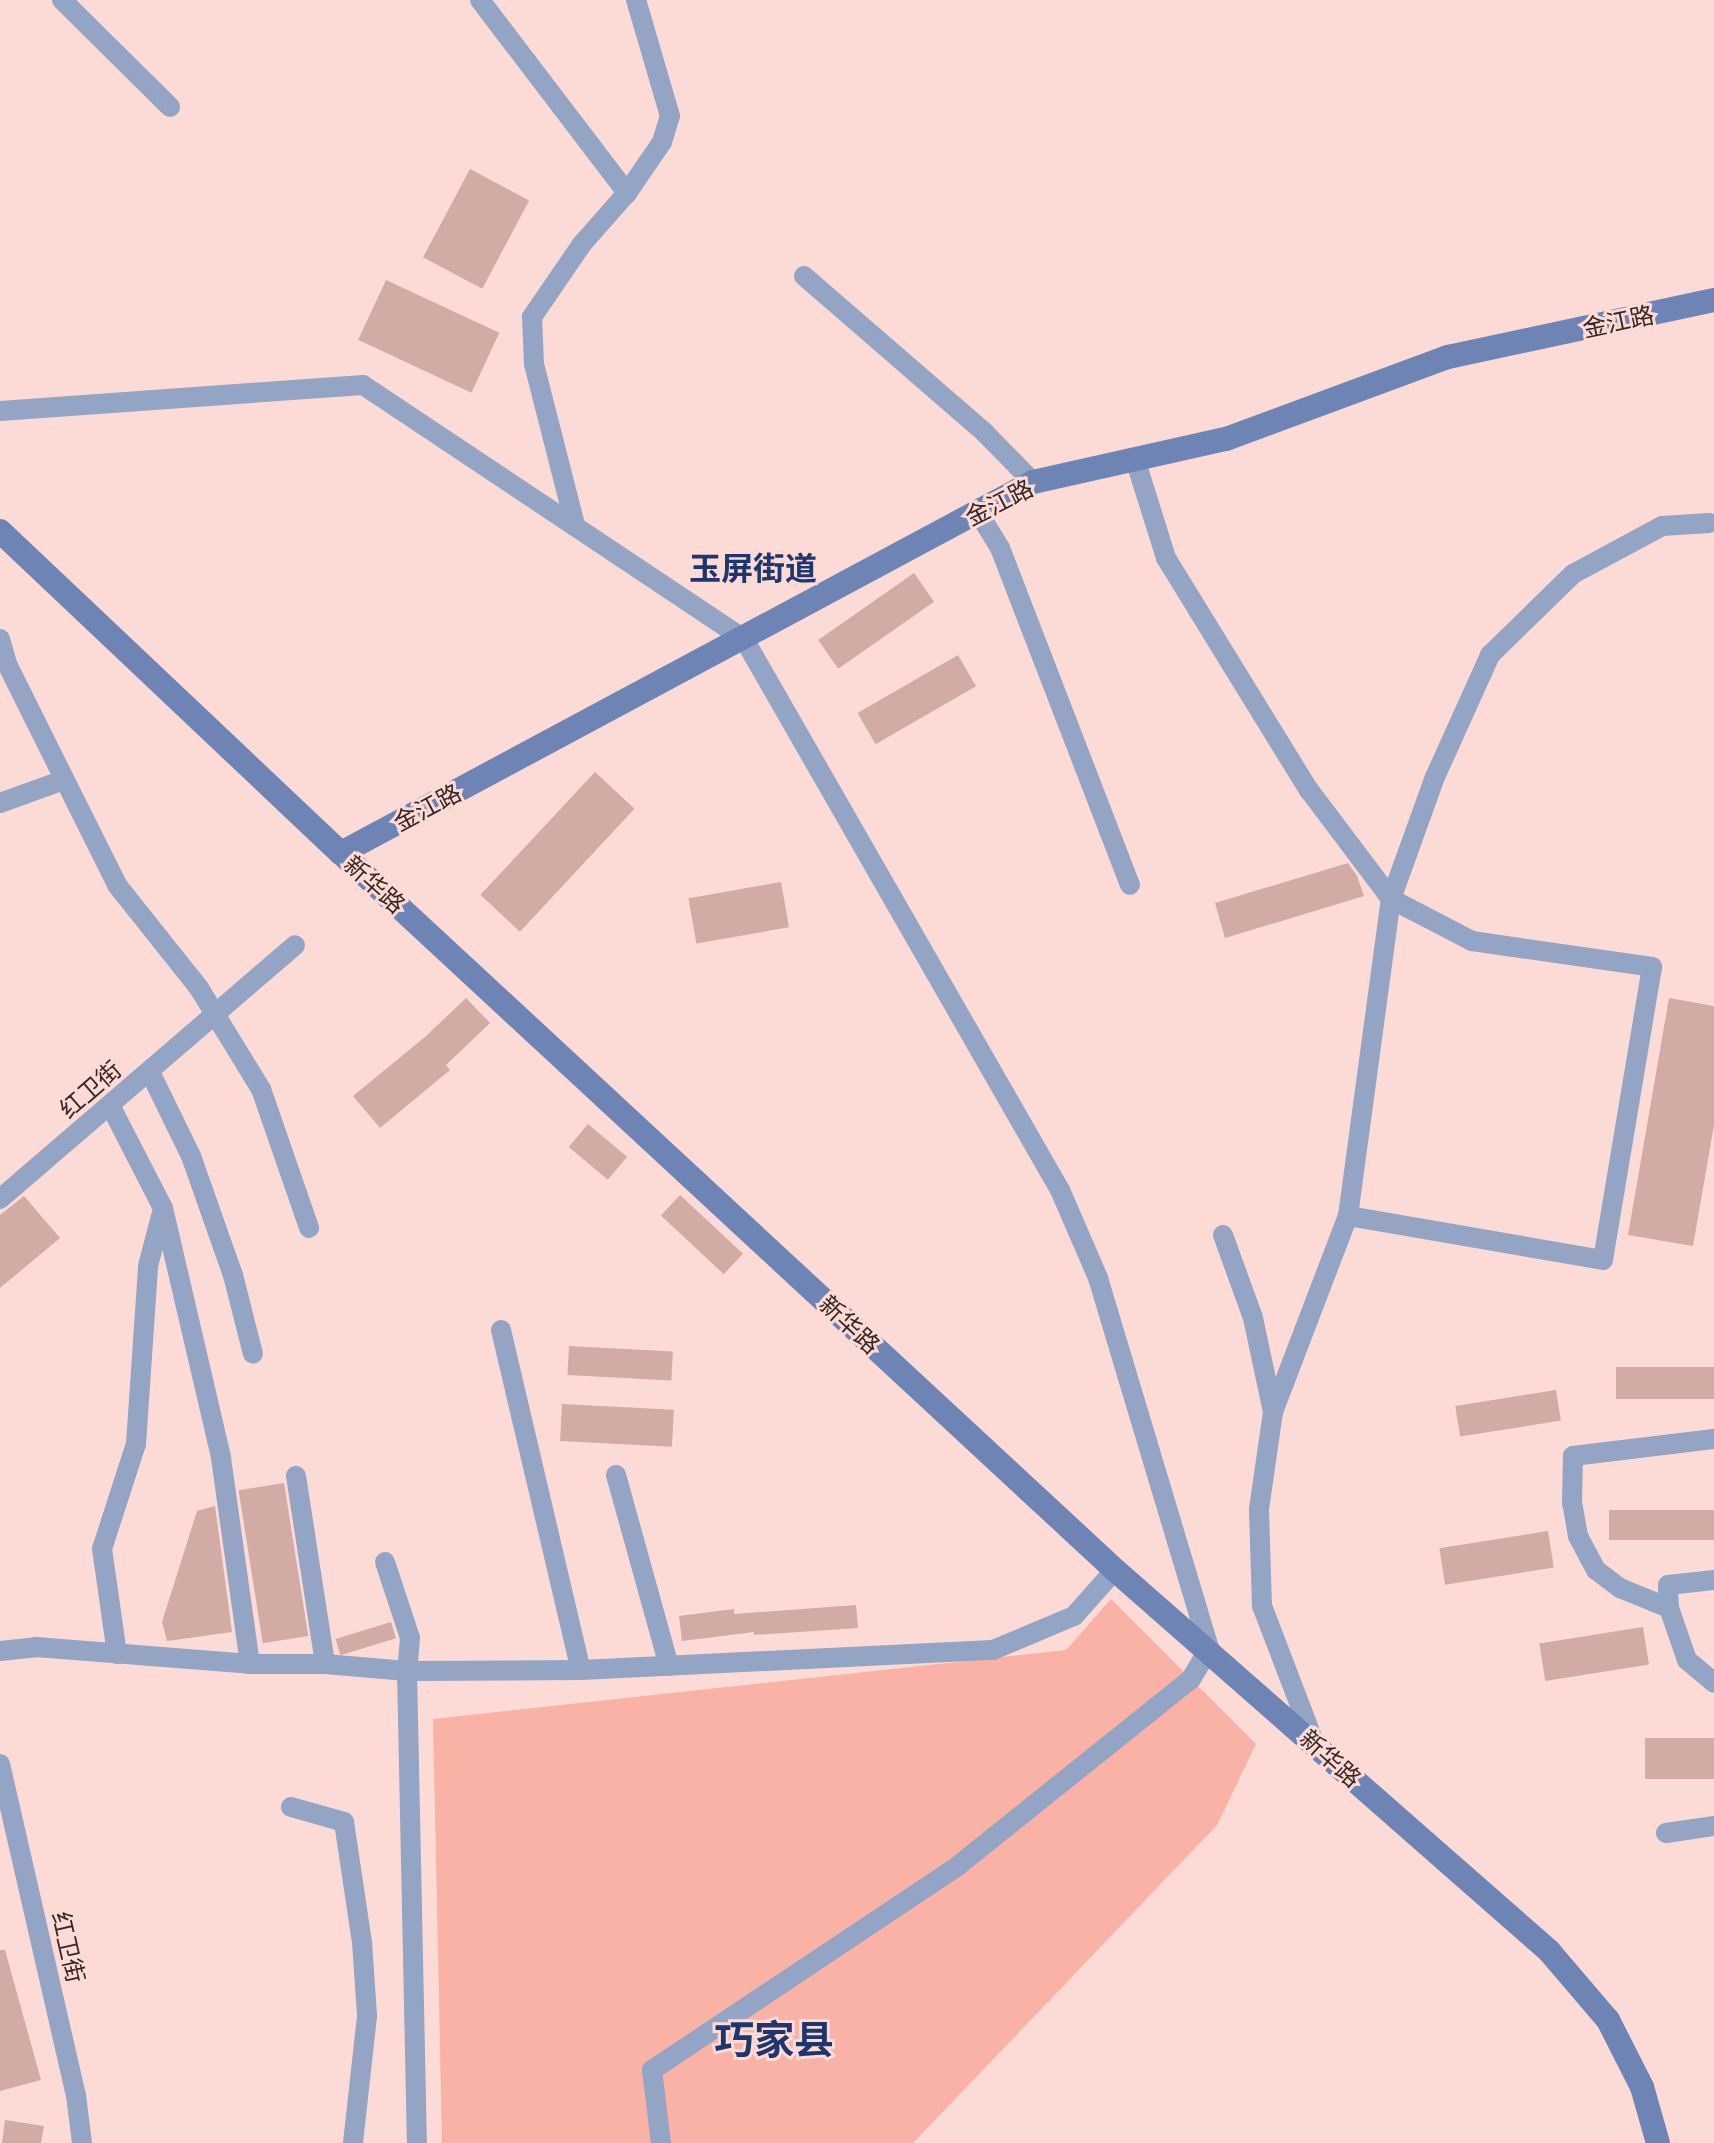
<!DOCTYPE html>
<html>
<head>
<meta charset="utf-8">
<style>
	body { margin:0 }
	#map { position:relative; width:1714px; height:2143px; overflow:hidden; background:#fcdbd6; font-family:Commissioner,"Noto Sans SC",sans-serif }
	div>[style] { position:absolute }
	.green>* { inset:0; background:#fab1a6 }
	.building>* { inset:0; background:#d2aba5; transform-origin:0 0 }
	.street>* { height:20px; margin:-10px; padding:0 10px; transform-origin:10px; border-radius:10px; background:#94a4c5 }
	.secondary>* { height:24px; margin:-12px; padding:0 12px; transform-origin:12px; border-radius:12px; background:#6d84b4 }
	span { translate:-50% -50%; white-space:nowrap; text-align:center; line-height:1.15; -webkit-text-stroke:6px #fcdbd6; paint-order:stroke }
	.street-label { font-size:24px; color:#362725 }
	.district-label { font-size:32px; color:#1f366d; font-weight:700 }
	.town-label { font-size:40px; color:#1f366d; font-weight:700 }
</style>
</head>
<body>
<div id="map">
	<div class="green">
		<i style="clip-path:polygon(1111px 1599px,1256px 1744px,1217px 1825px,913px 2143px,442px 2143px,433px 1719px,1066px 1650px)"></i>
	</div>
	<div class="building">
		<i style="left:470px;top:169px;width:67px;height:100px;rotate:28deg"></i>
		<i style="left:386px;top:280px;width:125px;height:66px;rotate:25deg"></i>
		<i style="left:914px;top:573px;width:35px;height:117px;rotate:55deg"></i>
		<i style="left:958px;top:655px;width:36px;height:116px;rotate:60deg"></i>
		<i style="left:595px;top:772px;width:54px;height:168px;rotate:43deg"></i>
		<i style="clip-path:polygon(1348px 863px,1357px 876px,1364px 896px,1225px 938px,1215px 903px)"></i>
		<i style="left:781px;top:882px;width:46px;height:94px;rotate:80deg"></i>
		<i style="clip-path:polygon(466px 998px,490px 1023px,446px 1065px,450px 1070px,380px 1128px,353px 1096px,425px 1037px)"></i>
		<i style="clip-path:polygon(1669px 998px,1714px 1006px,1714px 1125px,1693px 1246px,1628px 1235px)"></i>
		<i style="left:588px;top:1124px;width:51px;height:30px;rotate:40deg"></i>
		<i style="left:680px;top:1195px;width:86px;height:28px;rotate:43deg"></i>
		<i style="clip-path:polygon(24px 1196px,60px 1238px,0 1288px,0 1215px)"></i>
		<i style="left:569px;top:1346px;width:104px;height:29px;rotate:3deg"></i>
		<i style="left:1714px;top:1367px;width:32px;height:98px;rotate:90deg"></i>
		<i style="left:1556px;top:1390px;width:31px;height:102px;rotate:81deg"></i>
		<i style="left:562px;top:1404px;width:112px;height:37px;rotate:3deg"></i>
		<i style="left:284px;top:1483px;width:155px;height:46px;rotate:81deg"></i>
		<i style="clip-path:polygon(215px 1506px,232px 1632px,167px 1641px,162px 1622px,197px 1511px)"></i>
		<i style="left:1714px;top:1510px;width:30px;height:105px;rotate:90deg"></i>
		<i style="left:1548px;top:1531px;width:37px;height:110px;rotate:81deg"></i>
		<i style="clip-path:polygon(856px 1605px,858px 1628px,754px 1635px,754px 1632px,682px 1641px,679px 1616px,734px 1609px,734px 1614px)"></i>
		<i style="left:391px;top:1622px;width:17px;height:58px;rotate:73deg"></i>
		<i style="left:1643px;top:1627px;width:38px;height:105px;rotate:81deg"></i>
		<i style="left:1714px;top:1738px;width:41px;height:69px;rotate:90deg"></i>
		<i style="clip-path:polygon(0 1950px,5px 1950px,41px 2080px,0 2091px)"></i>
		<i style="clip-path:polygon(5px 2120px,44px 2126px,41px 2143px,2px 2143px)"></i>
	</div>
	<div class="street">
		<i style="left:62px;top:0;width:152px;rotate:44.7deg"></i>
		<i style="left:480px;top:0;width:243px;rotate:52.7deg"></i>
		<i style="left:804px;top:276px;width:240px;rotate:40.9deg"></i>
		<i style="left:985px;top:433px;width:69px;rotate:45.6deg"></i>
		<i style="left:0;top:411px;width:364px;rotate:-4.1deg"></i>
		<i style="left:363px;top:385px;width:458px;rotate:33.7deg"></i>
		<i style="left:744px;top:639px;width:635px;rotate:60.17deg"></i>
		<i style="left:1060px;top:1190px;width:96px;rotate:66.6deg"></i>
		<i style="left:1098px;top:1278px;width:387px;rotate:73.3deg"></i>
		<i style="left:1209px;top:1649px;width:35px;rotate:121deg"></i>
		<i style="left:1191px;top:1679px;width:299px;rotate:141.3deg"></i>
		<i style="left:958px;top:1866px;width:368px;rotate:146.3deg"></i>
		<i style="left:652px;top:2070px;width:74px;rotate:83deg"></i>
		<i style="left:1135px;top:459px;width:104px;rotate:72.6deg"></i>
		<i style="left:1166px;top:558px;width:273px;rotate:58.4deg"></i>
		<i style="left:1309px;top:790px;width:136px;rotate:53deg"></i>
		<i style="left:1391px;top:899px;width:91px;rotate:27.4deg"></i>
		<i style="left:1472px;top:941px;width:182px;rotate:8.2deg"></i>
		<i style="left:1652px;top:967px;width:297px;rotate:99.5deg"></i>
		<i style="left:1603px;top:1260px;width:259px;rotate:-170.2deg"></i>
		<i style="left:978px;top:512px;width:42px;rotate:58.6deg"></i>
		<i style="left:1000px;top:548px;width:361px;rotate:68.9deg"></i>
		<i style="left:575px;top:525px;width:166px;rotate:-104.3deg"></i>
		<i style="left:534px;top:364px;width:47px;rotate:-92.4deg"></i>
		<i style="left:532px;top:317px;width:88px;rotate:-55.6deg"></i>
		<i style="left:582px;top:244px;width:68px;rotate:-48.6deg"></i>
		<i style="left:627px;top:193px;width:62px;rotate:-55.5deg"></i>
		<i style="left:662px;top:142px;width:27px;rotate:-73deg"></i>
		<i style="left:670px;top:116px;width:121px;rotate:-106.3deg"></i>
		<i style="left:0;top:639px;width:26px;rotate:74deg"></i>
		<i style="left:7px;top:664px;width:247px;rotate:63.5deg"></i>
		<i style="left:117px;top:885px;width:132px;rotate:51.5deg"></i>
		<i style="left:199px;top:988px;width:119px;rotate:58.5deg"></i>
		<i style="left:261px;top:1089px;width:147px;rotate:70.9deg"></i>
		<i style="left:0;top:803px;width:68px;rotate:-19.8deg"></i>
		<i style="left:150px;top:1072px;width:93px;rotate:64deg"></i>
		<i style="left:191px;top:1156px;width:126px;rotate:70.6deg"></i>
		<i style="left:233px;top:1275px;width:81px;rotate:75.8deg"></i>
		<i style="left:111px;top:1107px;width:114px;rotate:62.8deg"></i>
		<i style="left:163px;top:1208px;width:257px;rotate:76.9deg"></i>
		<i style="left:221px;top:1458px;width:208px;rotate:82deg"></i>
		<i style="left:0;top:1199px;width:389px;rotate:-40.7deg"></i>
		<i style="left:1223px;top:1235px;width:88px;rotate:70.1deg"></i>
		<i style="left:1253px;top:1318px;width:96px;rotate:78deg"></i>
		<i style="left:501px;top:1330px;width:349px;rotate:76.8deg"></i>
		<i style="left:616px;top:1475px;width:198px;rotate:74.5deg"></i>
		<i style="left:296px;top:1476px;width:190px;rotate:81.2deg"></i>
		<i style="left:385px;top:1562px;width:80px;rotate:71.8deg"></i>
		<i style="left:410px;top:1638px;width:33px;rotate:95deg"></i>
		<i style="left:407px;top:1671px;width:472px;rotate:88.8deg"></i>
		<i style="left:1714px;top:1580px;width:46px;rotate:173.8deg"></i>
		<i style="left:1668px;top:1585px;width:23px;rotate:88deg"></i>
		<i style="left:1669px;top:1608px;width:55px;rotate:70.9deg"></i>
		<i style="left:1687px;top:1660px;width:35px;rotate:40deg"></i>
		<i style="left:1669px;top:1608px;width:53px;rotate:-157.8deg"></i>
		<i style="left:1620px;top:1588px;width:30px;rotate:-143deg"></i>
		<i style="left:1596px;top:1570px;width:38px;rotate:-118deg"></i>
		<i style="left:1578px;top:1536px;width:34px;rotate:-100deg"></i>
		<i style="left:1572px;top:1503px;width:47px;rotate:-88.8deg"></i>
		<i style="left:1573px;top:1456px;width:142px;rotate:-6.9deg"></i>
		<i style="left:0;top:1651px;width:36px;rotate:-6deg"></i>
		<i style="left:36px;top:1647px;width:215px;rotate:4.5deg"></i>
		<i style="left:250px;top:1664px;width:75px"></i>
		<i style="left:325px;top:1664px;width:82px;rotate:4.9deg"></i>
		<i style="left:407px;top:1671px;width:174px;rotate:-0.3deg"></i>
		<i style="left:581px;top:1670px;width:412px;rotate:-2.8deg"></i>
		<i style="left:993px;top:1650px;width:88px;rotate:-22.8deg"></i>
		<i style="left:1074px;top:1616px;width:62px;rotate:-48.3deg"></i>
		<i style="left:117px;top:1654px;width:106px;rotate:-98.1deg"></i>
		<i style="left:102px;top:1549px;width:110px;rotate:-72.1deg"></i>
		<i style="left:136px;top:1444px;width:178px;rotate:-86.1deg"></i>
		<i style="left:148px;top:1266px;width:52px;rotate:-75.4deg"></i>
		<i style="left:1314px;top:1742px;width:146px;rotate:-110.9deg"></i>
		<i style="left:1262px;top:1606px;width:97px;rotate:-91.8deg"></i>
		<i style="left:1259px;top:1509px;width:98px;rotate:-81.8deg"></i>
		<i style="left:1273px;top:1412px;width:210px;rotate:-69.1deg"></i>
		<i style="left:1348px;top:1216px;width:320px;rotate:-82.3deg"></i>
		<i style="left:1391px;top:899px;width:130px;rotate:-70.2deg"></i>
		<i style="left:1435px;top:777px;width:134px;rotate:-65.7deg"></i>
		<i style="left:1490px;top:655px;width:116px;rotate:-44.3deg"></i>
		<i style="left:1573px;top:574px;width:101px;rotate:-28.3deg"></i>
		<i style="left:1662px;top:526px;width:47px;rotate:-3.7deg"></i>
		<i style="left:0;top:1764px;width:340px;rotate:77.1deg"></i>
		<i style="left:76px;top:2095px;width:48px;rotate:82.9deg"></i>
		<i style="left:291px;top:1807px;width:55px;rotate:15.8deg"></i>
		<i style="left:344px;top:1822px;width:121px;rotate:81.5deg"></i>
		<i style="left:362px;top:1942px;width:74px;rotate:86.1deg"></i>
		<i style="left:367px;top:2016px;width:128px;rotate:96.3deg"></i>
		<i style="left:1666px;top:1833px;width:49px;rotate:-8.3deg"></i>
	</div>
	<div class="secondary">
		<i style="left:0;top:531px;width:469px;rotate:43.4deg"></i>
		<i style="left:341px;top:853px;width:1055px;rotate:42.81deg"></i>
		<i style="left:1115px;top:1570px;width:578px;rotate:41.28deg"></i>
		<i style="left:1549px;top:1951px;width:91px;rotate:49.5deg"></i>
		<i style="left:1608px;top:2020px;width:75px;rotate:63.1deg"></i>
		<i style="left:1642px;top:2087px;width:58px;rotate:74.1deg"></i>
		<i style="left:341px;top:853px;width:785px;rotate:-28.2deg"></i>
		<i style="left:1033px;top:482px;width:198px;rotate:-12.6deg"></i>
		<i style="left:1226px;top:439px;width:237px;rotate:-20.3deg"></i>
		<i style="left:1448px;top:357px;width:272px;rotate:-12.1deg"></i>
	</div>
	<div class="street-label">
		<span style="left:1618px;top:321px;rotate:-12deg">金江路</span>
		<span style="left:999px;top:502px;rotate:-27deg">金江路</span>
		<span style="left:427px;top:807px;rotate:-28deg">金江路</span>
		<span style="left:375px;top:884px;rotate:42deg">新华路</span>
		<span style="left:90px;top:1089px;rotate:-41deg">红卫街</span>
		<span style="left:850px;top:1324px;rotate:43deg">新华路</span>
		<span style="left:1331px;top:1758px;rotate:42deg">新华路</span>
		<span style="left:69px;top:1947px;rotate:77deg">红卫街</span>
	</div>
	<div class="district-label">
		<span style="left:753px;top:567px">玉屏街道</span>
	</div>
	<div class="town-label">
		<span style="left:774px;top:2038px">巧家县</span>
	</div>
</div>
</body>
</html>
